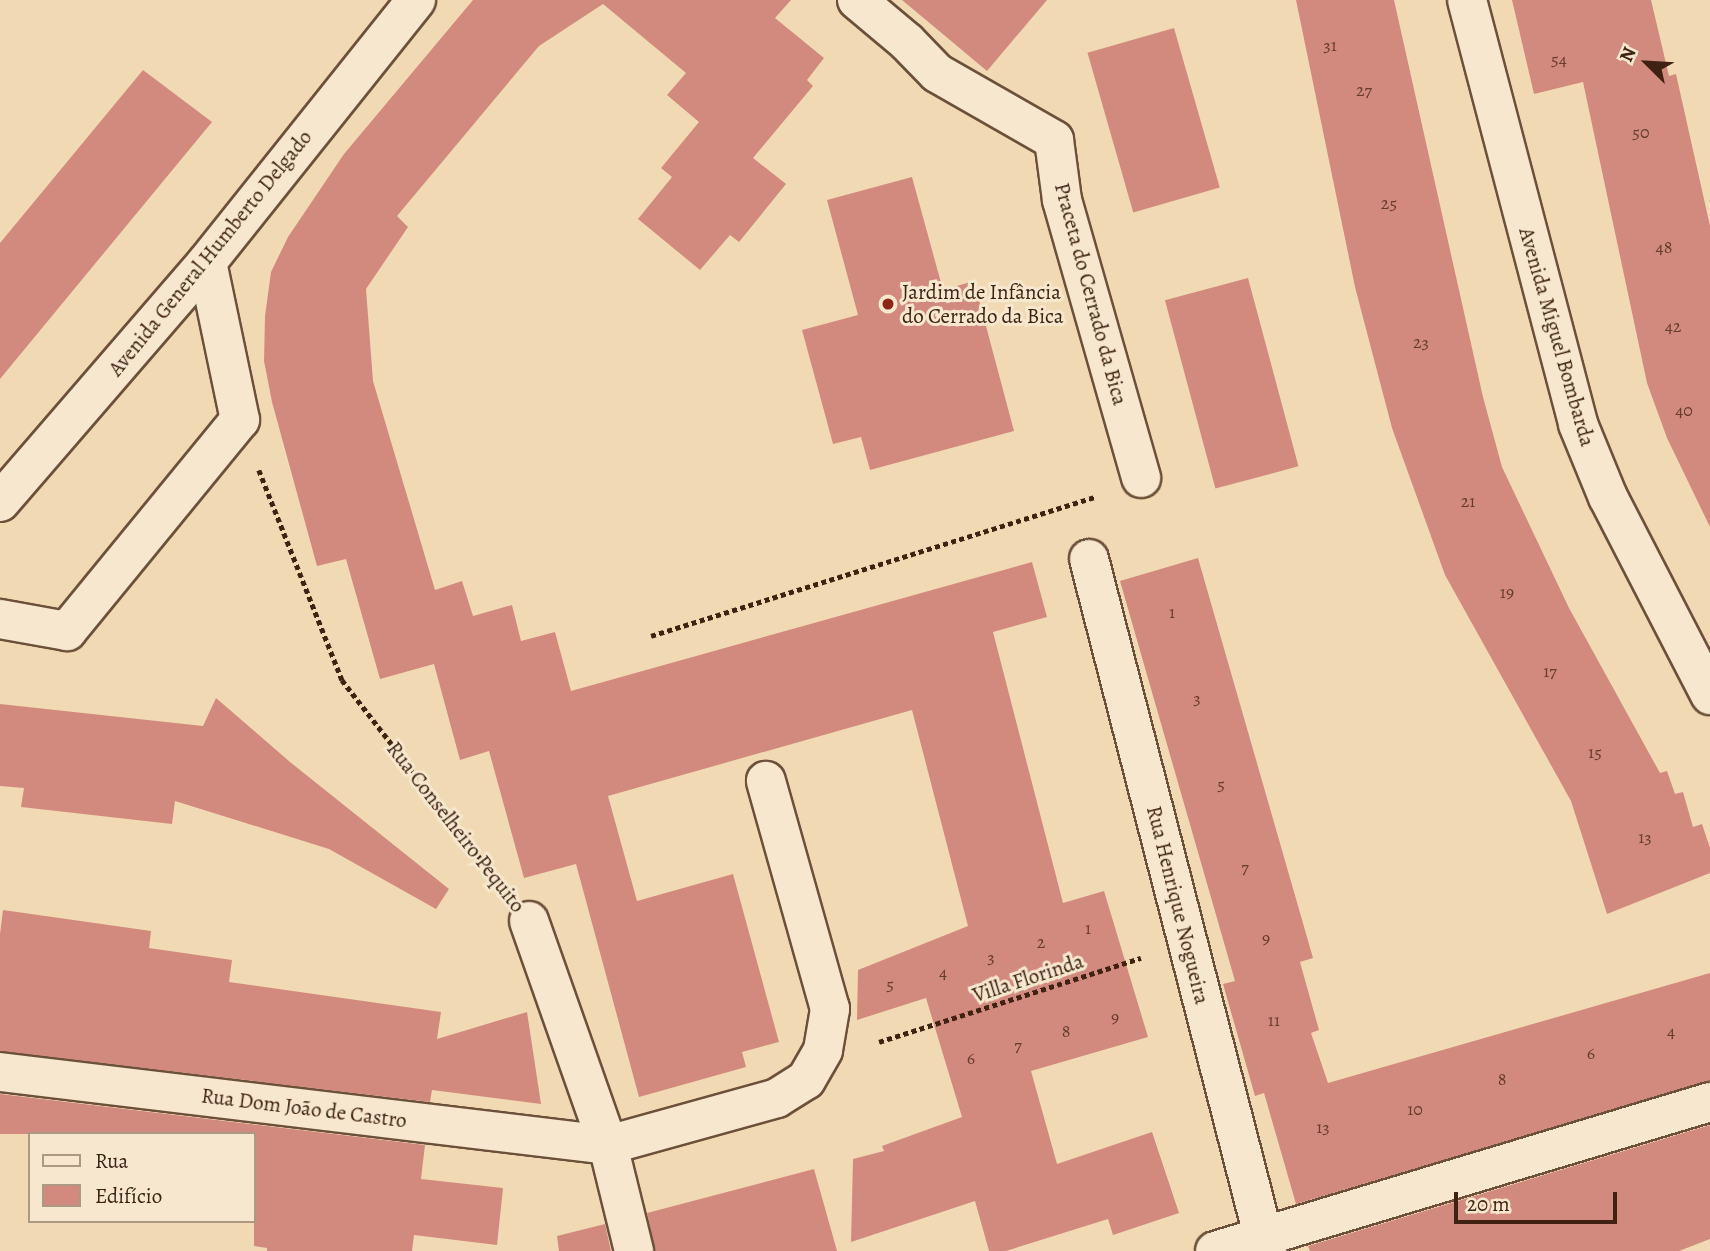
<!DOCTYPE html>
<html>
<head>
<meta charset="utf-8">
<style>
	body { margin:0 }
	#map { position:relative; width:1710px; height:1251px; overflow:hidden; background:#f1dab3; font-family:Alegreya,serif }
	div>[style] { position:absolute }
	.building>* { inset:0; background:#d38a7e; transform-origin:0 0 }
	.path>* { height:4.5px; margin-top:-2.25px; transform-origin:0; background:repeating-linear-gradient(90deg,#402212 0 5px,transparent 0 8.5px) }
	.roads { filter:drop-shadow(2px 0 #6c503a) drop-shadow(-2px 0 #6c503a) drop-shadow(0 2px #6c503a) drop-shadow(0 -2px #6c503a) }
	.street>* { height:38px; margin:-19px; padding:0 19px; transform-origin:19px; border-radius:19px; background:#f6e7ce }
	.secondary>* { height:38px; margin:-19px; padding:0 19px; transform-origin:19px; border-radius:19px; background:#f6e7ce }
	.dots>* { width:19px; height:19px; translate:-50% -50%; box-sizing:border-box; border:4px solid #f6e7ce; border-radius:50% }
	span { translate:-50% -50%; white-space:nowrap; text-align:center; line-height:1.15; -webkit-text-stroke:6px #f6e7ce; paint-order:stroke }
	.number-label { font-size:18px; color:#653c2d }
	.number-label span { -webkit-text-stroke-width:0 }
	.street-label { font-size:21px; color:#402212 }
	.poi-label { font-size:21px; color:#402212 }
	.left { translate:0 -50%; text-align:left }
	.legend { position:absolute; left:28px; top:1132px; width:228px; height:91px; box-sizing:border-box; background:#f6e7ce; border:2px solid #ad9883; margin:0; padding:9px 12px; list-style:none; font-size:21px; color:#402212 }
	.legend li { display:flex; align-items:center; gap:14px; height:35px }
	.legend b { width:35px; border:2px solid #ad9883 }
	.north { position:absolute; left:1612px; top:28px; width:70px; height:70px; -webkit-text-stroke:5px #f6e7ce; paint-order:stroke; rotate:294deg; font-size:19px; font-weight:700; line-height:28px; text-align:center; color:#402212 }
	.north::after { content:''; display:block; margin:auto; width:24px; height:32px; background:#402212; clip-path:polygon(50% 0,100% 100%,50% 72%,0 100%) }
	.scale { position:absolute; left:1454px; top:1192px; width:163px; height:32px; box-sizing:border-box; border:4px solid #402212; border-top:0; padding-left:9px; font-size:21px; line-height:24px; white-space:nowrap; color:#402212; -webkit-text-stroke:5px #f6e7ce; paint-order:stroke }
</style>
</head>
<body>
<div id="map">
	<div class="building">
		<i style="clip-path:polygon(473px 0,791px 0,775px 18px,824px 58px,807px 80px,813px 86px,753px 158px,786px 184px,739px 242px,730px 235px,700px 270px,638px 219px,672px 177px,661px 168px,699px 122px,667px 95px,686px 73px,603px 4px,539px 46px,397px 216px,408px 227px,366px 289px,373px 381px,435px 590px,462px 581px,473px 616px,512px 605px,521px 641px,555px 632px,571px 691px,1032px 562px,1047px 617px,993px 632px,1063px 903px,1104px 891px,1148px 1037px,1031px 1071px,1057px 1164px,1152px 1132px,1179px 1213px,1113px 1235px,1108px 1219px,1006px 1251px,989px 1251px,975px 1201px,851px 1242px,853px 1159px,884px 1151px,882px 1146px,962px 1117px,926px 998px,857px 1020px,858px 970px,968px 926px,912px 710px,608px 796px,637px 901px,733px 874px,779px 1042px,742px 1052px,746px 1067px,639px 1097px,576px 864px,524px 878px,489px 751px,460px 760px,434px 664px,380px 679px,346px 559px,317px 566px,272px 402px,264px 361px,265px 316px,271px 272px,288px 237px,344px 154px)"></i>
		<i style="clip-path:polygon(902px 0,1047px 0,987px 71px)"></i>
		<i style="clip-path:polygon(1296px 0,1394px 0,1483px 397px,1502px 467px,1569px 608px,1660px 773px,1667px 771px,1675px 794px,1683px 792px,1693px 827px,1702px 824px,1710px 848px,1710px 873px,1607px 914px,1571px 801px,1445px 575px,1392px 428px,1355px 287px)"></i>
		<i style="clip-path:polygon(1512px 0,1651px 0,1669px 76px,1676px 74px,1710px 226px,1710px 527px,1667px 438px,1647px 383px,1583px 82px,1534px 94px)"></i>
		<i style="left:1174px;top:28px;width:166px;height:90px;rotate:74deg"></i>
		<i style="clip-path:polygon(143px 70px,212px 122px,0 379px,0 243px)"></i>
		<i style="clip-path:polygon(912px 177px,943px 290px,974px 281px,1014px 431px,870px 470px,861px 437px,833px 444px,802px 330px,858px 315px,827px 200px)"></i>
		<i style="left:1248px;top:278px;width:195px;height:86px;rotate:75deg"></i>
		<i style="clip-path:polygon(1198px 558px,1313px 958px,1300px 962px,1319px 1030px,1311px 1033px,1328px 1083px,1710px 973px,1710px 1081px,1296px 1204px,1264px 1093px,1255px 1096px,1223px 984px,1235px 981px,1120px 581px)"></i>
		<i style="clip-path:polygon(216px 698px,290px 762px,449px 889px,436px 909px,329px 849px,175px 801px,172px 824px,21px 807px,24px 788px,0 786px,0 704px,203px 726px)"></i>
		<i style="clip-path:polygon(3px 910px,151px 931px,149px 948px,232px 960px,229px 982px,441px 1012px,437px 1039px,527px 1012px,541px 1104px,432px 1090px,430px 1102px,0 1051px,0 934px)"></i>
		<i style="clip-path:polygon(0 1094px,425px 1145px,421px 1179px,503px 1188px,497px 1245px,414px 1235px,412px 1251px,267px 1251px,267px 1248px,254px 1246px,254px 1134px,0 1134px)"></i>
		<i style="clip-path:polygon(1710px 1125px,1710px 1239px,1679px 1251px,1310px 1251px,1308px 1246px)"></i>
		<i style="clip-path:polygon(814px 1169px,837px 1251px,655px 1251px,647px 1213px)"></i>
		<i style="clip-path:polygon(605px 1224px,611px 1251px,559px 1251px,557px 1236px)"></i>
	</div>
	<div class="path">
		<i style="left:259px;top:470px;width:226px;rotate:68.4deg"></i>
		<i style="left:342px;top:680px;width:259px;rotate:52.2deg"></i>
		<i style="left:651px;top:636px;width:467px;rotate:-17.4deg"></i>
		<i style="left:879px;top:1042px;width:275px;rotate:-17.8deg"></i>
	</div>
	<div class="roads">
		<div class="street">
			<i style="left:857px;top:0;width:65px;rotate:40deg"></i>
			<i style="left:907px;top:42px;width:43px;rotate:45.9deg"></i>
			<i style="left:937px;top:73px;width:135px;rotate:29.8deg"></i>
			<i style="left:1054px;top:140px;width:61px;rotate:82.4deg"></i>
			<i style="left:1062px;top:200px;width:289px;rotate:74.1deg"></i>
			<i style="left:1467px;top:0;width:438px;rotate:75.3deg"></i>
			<i style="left:1578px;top:424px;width:79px;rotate:67.7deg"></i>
			<i style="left:1608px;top:497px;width:223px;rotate:62.7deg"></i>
			<i style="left:1089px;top:559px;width:715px;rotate:75.57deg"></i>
			<i style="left:0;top:619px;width:68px;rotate:10.2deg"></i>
			<i style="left:67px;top:631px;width:273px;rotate:-50.7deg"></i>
			<i style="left:240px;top:420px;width:161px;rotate:-101.8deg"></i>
			<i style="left:529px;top:921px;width:238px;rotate:70.6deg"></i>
			<i style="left:608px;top:1145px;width:109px;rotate:76.2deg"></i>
			<i style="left:0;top:1072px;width:612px;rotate:6.85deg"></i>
			<i style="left:608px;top:1145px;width:175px;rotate:-15.5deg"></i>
			<i style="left:777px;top:1098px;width:34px;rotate:-32deg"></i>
			<i style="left:806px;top:1080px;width:34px;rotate:-60deg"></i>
			<i style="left:823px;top:1050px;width:42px;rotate:-80.3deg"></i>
			<i style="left:830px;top:1009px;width:237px;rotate:-105.7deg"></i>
			<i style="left:1215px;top:1251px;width:517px;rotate:-16.75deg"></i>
		</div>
		<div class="secondary">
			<i style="left:0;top:502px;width:317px;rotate:-49.2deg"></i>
			<i style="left:207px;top:262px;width:335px;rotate:-51.4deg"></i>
		</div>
	</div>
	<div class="dots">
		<i style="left:888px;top:304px;background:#8f2418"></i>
	</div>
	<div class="number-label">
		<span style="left:1330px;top:45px">31</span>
		<span style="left:1559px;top:59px">54</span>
		<span style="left:1364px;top:90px">27</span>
		<span style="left:1641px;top:132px">50</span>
		<span style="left:1389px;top:203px">25</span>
		<span style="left:1664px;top:247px">48</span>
		<span style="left:1673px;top:326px">42</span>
		<span style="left:1421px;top:342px">23</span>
		<span style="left:1684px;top:410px">40</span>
		<span style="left:1468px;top:501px">21</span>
		<span style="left:1507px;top:592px">19</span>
		<span style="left:1172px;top:612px">1</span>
		<span style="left:1550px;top:671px">17</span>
		<span style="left:1197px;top:698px">3</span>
		<span style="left:1595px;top:752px">15</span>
		<span style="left:1221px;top:784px">5</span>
		<span style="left:1645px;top:837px">13</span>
		<span style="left:1245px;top:867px">7</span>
		<span style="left:1088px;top:928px">1</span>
		<span style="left:1266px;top:938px">9</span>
		<span style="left:1041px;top:942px">2</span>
		<span style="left:991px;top:957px">3</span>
		<span style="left:943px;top:972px">4</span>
		<span style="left:890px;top:984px">5</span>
		<span style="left:1115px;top:1017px">9</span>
		<span style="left:1274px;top:1020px">11</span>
		<span style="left:1066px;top:1031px">8</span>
		<span style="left:1671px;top:1031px">4</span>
		<span style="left:1018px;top:1045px">7</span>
		<span style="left:1591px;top:1053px">6</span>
		<span style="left:971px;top:1058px">6</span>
		<span style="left:1502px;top:1079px">8</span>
		<span style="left:1415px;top:1109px">10</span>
		<span style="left:1323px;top:1127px">13</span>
	</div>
	<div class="street-label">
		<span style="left:210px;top:253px;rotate:-51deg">Avenida General Humberto Delgado</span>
		<span style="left:1091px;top:294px;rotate:75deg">Praceta do Cerrado da Bica</span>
		<span style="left:1557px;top:337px;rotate:74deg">Avenida Miguel Bombarda</span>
		<span style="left:456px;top:827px;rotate:52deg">Rua Conselheiro Pequito</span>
		<span style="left:1178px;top:905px;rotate:76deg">Rua Henrique Nogueira</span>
		<span style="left:1028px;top:978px;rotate:-18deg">Villa Florinda</span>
		<span style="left:304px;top:1108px;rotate:7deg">Rua Dom João de Castro</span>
	</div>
	<div class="poi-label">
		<span class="left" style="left:902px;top:304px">Jardim de Infância<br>do Cerrado da Bica</span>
	</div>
	<ul class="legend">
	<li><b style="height:9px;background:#f6e7ce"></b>Rua</li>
	<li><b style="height:19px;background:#d38a7e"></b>Edifício</li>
	</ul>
	<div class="north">N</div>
	<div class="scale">20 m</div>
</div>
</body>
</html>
